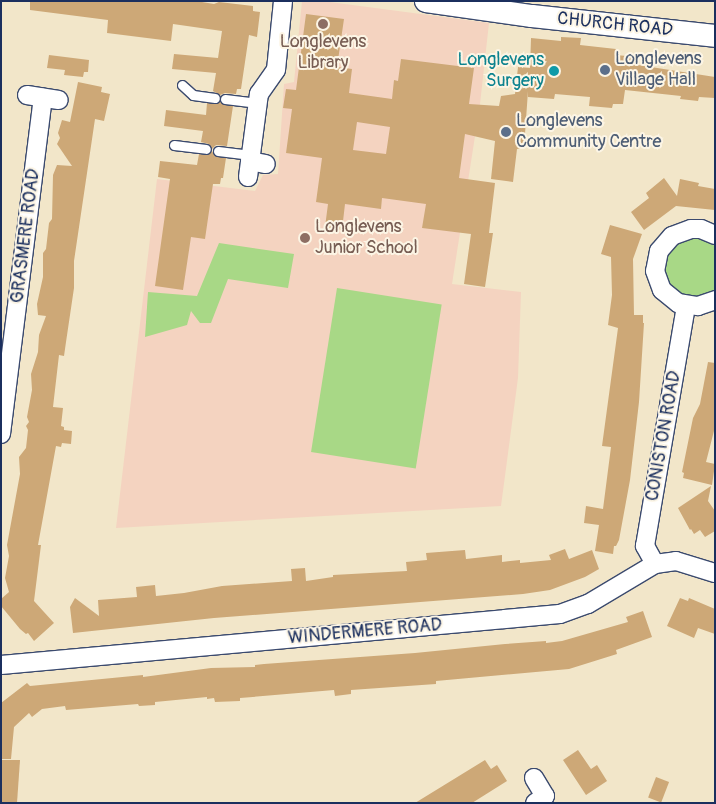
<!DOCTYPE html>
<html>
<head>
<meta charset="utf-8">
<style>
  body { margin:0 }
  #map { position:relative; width:716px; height:804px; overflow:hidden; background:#f2e6c9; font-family:Pangolin,sans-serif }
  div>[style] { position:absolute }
  .built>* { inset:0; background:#f4d3c0 }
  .green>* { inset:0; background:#a8d886; transform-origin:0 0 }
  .building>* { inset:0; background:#cda877; transform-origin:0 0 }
  .roads { filter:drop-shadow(1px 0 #3b4a6e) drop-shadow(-1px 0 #3b4a6e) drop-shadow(0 1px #3b4a6e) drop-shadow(0 -1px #3b4a6e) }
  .service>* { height:9px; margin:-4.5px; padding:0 4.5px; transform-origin:4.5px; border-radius:4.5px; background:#fff }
  .minor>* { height:18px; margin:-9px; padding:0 9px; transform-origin:9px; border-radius:9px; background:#fff }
  .tertiary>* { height:22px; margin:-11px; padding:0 11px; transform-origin:11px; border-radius:11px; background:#fff }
  .dots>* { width:14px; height:14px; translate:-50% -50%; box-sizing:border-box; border:2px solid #fcf5e5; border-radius:50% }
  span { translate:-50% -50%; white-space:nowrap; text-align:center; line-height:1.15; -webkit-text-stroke:4px #fcf5e5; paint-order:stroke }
  .street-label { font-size:18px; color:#1b2f5e }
  .education-label { font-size:18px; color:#785e54 }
  .left { translate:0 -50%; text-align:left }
  .service-label { font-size:18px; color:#4e5e75 }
  .culture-label { font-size:18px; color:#0d838f }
  .right { translate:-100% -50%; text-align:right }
  .frame { position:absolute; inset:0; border:2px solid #1b2f5e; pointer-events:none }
</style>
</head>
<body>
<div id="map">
  <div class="built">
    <i style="clip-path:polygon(302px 1px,322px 1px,489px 23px,480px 104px,452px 284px,521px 292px,518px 378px,501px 506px,116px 528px,157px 179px,255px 191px,263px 175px,278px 174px,284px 84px,294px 82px)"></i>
  </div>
  <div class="green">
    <i style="clip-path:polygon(689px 237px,700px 237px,715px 246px,715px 290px,701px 298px,682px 296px,667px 284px,664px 275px,665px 256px,679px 241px)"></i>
    <i style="clip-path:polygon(219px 243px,294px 254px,288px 288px,228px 279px,211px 323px,200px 323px,191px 311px,187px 325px,145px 337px,148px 292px,197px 296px)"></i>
    <i style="left:337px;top:288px;width:106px;height:166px;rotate:9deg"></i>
  </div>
  <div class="building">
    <i style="clip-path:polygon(30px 1px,196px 1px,214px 4px,219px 2px,253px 6px,253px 11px,260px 12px,257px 37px,249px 35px,241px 89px,237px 89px,236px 94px,225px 93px,220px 95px,213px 91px,216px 73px,172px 69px,174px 54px,218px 58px,222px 31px,173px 24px,171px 41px,107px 33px,108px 20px,30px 10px)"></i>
    <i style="clip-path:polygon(evenodd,306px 14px,344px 19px,337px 67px,352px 69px,349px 93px,392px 99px,394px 80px,398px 81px,401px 59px,474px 68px,469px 104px,499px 106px,501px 96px,515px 94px,518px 67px,530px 68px,531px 38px,561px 41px,561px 37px,581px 38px,580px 45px,616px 49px,615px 55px,639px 57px,638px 65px,715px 77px,715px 98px,699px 97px,698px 101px,680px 99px,681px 96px,625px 90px,623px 104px,613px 104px,612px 108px,589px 106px,590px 97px,555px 94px,554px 99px,528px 97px,528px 91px,524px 148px,517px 149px,513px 182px,491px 179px,495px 141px,465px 134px,459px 178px,495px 183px,489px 233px,493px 233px,485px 287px,464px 284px,471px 234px,422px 228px,426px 204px,382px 198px,381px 209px,345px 204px,342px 230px,325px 227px,328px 204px,316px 202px,322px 158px,286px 153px,292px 109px,283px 108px,286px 89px,296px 90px,306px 14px,357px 122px,390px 127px,386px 154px,353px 150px,357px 122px)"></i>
    <i style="clip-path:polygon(49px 55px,89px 60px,88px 72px,84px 72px,83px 77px,64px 75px,65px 70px,47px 68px)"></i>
    <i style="clip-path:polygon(78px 82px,102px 87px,101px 92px,110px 94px,104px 121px,95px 119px,74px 261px,74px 288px,66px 342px,64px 356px,59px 355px,53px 407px,63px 408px,61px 426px,64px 427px,64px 430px,72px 431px,71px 444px,62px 443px,61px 447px,56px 446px,38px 545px,41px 545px,34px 601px,54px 623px,34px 641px,28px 633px,26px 634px,20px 629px,1px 606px,1px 599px,9px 592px,5px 578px,9px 556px,7px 545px,20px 474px,19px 457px,26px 448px,28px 430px,26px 426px,29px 422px,27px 417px,32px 390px,31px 374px,38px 352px,39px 335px,46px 316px,38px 315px,37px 304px,43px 277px,43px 253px,46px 249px,49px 223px,52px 219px,53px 175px,57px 165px,72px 166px,57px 144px,60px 138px,58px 133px,62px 120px,70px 122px)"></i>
    <i style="clip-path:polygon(220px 102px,233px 106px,227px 146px,216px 145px,212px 149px,209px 144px,201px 142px,203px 131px,164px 126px,166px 110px,206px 115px,207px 103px)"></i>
    <i style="clip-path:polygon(212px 151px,215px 156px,226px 158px,223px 178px,221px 178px,220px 184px,213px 184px,205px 239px,191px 237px,183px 290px,155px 286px,170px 179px,158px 177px,160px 161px,197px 165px,199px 154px,208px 155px)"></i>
    <i style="clip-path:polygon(664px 178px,677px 196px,680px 179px,699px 183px,698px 186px,715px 189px,715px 210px,676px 206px,644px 230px,631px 212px,649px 198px,646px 193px)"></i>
    <i style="clip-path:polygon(610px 225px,642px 234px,633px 259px,634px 315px,643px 315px,643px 323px,644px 323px,639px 402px,630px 480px,619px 540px,616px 546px,614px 546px,613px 554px,595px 551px,599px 525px,584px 523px,586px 506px,603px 509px,611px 447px,602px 446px,618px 328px,608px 325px,612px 295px,611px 257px,601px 254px)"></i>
    <i style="clip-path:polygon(708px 362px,715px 363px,715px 427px,706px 462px,715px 464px,712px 485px,683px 478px,684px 473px,682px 472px,693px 418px,700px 404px)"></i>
    <i style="clip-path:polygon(711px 486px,708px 501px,715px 511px,715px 531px,705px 537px,700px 530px,694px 534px,691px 529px,690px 530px,678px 508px)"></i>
    <i style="clip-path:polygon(565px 549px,569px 559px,592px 550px,599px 569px,585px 577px,550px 590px,523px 594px,214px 618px,73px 633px,70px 607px,75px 598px,99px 616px,98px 600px,137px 597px,136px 587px,155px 585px,156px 596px,184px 593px,222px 586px,292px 581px,291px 569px,305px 568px,306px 581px,333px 577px,333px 575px,407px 571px,406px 562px,427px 560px,426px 553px,465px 550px,466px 559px,502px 555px,502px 562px,520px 560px,520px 563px,551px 560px,549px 555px)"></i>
    <i style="clip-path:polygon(680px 598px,688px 601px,689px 598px,715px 609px,715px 634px,698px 628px,694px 638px,667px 626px)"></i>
    <i style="clip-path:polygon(643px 611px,652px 637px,616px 650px,617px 654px,569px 669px,436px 681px,436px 684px,351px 690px,351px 694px,335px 696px,334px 690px,240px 698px,240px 701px,215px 702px,214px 698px,207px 699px,207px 697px,155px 702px,155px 705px,139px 706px,138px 704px,66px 710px,65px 706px,42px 709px,32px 717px,29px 713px,14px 727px,11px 759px,1px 759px,1px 703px,27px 683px,30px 686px,143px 675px,143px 677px,211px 668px,255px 667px,255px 665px,264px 664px,415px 653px,505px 644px,546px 641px,546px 643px,562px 641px,628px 622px,626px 617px)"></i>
    <i style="clip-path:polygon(578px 750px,591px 769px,597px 765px,607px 781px,586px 795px,563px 760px)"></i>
    <i style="clip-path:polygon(1px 760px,20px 760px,17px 803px,1px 803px)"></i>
    <i style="clip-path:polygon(485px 760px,491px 769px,497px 765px,507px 781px,472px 803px,415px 803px)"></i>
    <i style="left:656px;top:777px;width:14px;height:22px;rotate:21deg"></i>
  </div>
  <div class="roads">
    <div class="service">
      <i style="left:182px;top:85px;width:15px;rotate:42deg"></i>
      <i style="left:193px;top:95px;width:22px;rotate:8deg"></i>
      <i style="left:225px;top:99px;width:33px;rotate:7deg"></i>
      <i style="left:174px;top:145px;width:32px;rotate:7deg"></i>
      <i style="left:218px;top:151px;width:33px;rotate:7deg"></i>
    </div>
    <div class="minor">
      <i style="left:27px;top:95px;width:32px;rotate:9deg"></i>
      <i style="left:250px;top:161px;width:16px;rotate:11deg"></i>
      <i style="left:248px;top:177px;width:84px;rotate:-82.5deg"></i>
      <i style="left:259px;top:94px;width:29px;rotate:-55deg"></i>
      <i style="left:276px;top:70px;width:69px;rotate:-84.2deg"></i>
      <i style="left:715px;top:235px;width:15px;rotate:-157deg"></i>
      <i style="left:701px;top:229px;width:10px;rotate:180deg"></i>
      <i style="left:691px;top:229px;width:20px;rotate:160deg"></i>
      <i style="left:672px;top:236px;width:20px;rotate:131deg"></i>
      <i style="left:659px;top:251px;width:20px;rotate:101deg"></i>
      <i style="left:655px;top:271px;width:20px;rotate:70deg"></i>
      <i style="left:662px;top:290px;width:21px;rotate:39deg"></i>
      <i style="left:678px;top:303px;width:20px;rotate:9deg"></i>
      <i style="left:698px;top:306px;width:18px;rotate:-19deg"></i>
      <i style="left:1px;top:434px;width:339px;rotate:-82.9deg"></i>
      <i style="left:655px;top:564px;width:21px;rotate:-119deg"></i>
      <i style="left:645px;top:546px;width:243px;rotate:-80.3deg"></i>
      <i style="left:1px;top:665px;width:561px;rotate:-5.21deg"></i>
      <i style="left:560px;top:614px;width:30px;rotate:-20deg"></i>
      <i style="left:588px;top:604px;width:78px;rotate:-30.8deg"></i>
      <i style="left:655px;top:564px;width:21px;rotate:-8deg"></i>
      <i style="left:676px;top:561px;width:41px;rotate:17.1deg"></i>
      <i style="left:534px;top:778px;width:21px;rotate:59deg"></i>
      <i style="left:545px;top:796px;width:12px;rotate:145deg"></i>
    </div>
    <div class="tertiary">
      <i style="left:426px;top:1px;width:107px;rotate:8.1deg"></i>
      <i style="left:532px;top:16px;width:184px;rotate:6.2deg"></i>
    </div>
  </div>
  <div class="dots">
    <i style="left:323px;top:24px;background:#8d6e63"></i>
    <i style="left:605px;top:70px;background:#5c6f8a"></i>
    <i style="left:554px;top:71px;background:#0f9aa8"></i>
    <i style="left:506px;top:132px;background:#5c6f8a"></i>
    <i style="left:305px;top:238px;background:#8d6e63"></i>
  </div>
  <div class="street-label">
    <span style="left:615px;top:25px;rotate:6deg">CHURCH ROAD</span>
    <span style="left:26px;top:236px;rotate:-83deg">GRASMERE ROAD</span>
    <span style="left:664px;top:436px;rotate:-80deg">CONISTON ROAD</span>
    <span style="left:365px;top:632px;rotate:-5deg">WINDERMERE ROAD</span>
  </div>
  <div class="education-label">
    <span style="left:323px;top:53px">Longlevens<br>Library</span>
    <span class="left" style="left:315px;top:238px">Longlevens<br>Junior School</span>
  </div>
  <div class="service-label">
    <span class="left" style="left:615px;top:70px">Longlevens<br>Village Hall</span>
    <span class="left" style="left:516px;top:132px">Longlevens<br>Community Centre</span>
  </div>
  <div class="culture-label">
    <span class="right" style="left:544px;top:71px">Longlevens<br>Surgery</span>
  </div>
  <div class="frame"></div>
</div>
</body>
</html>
